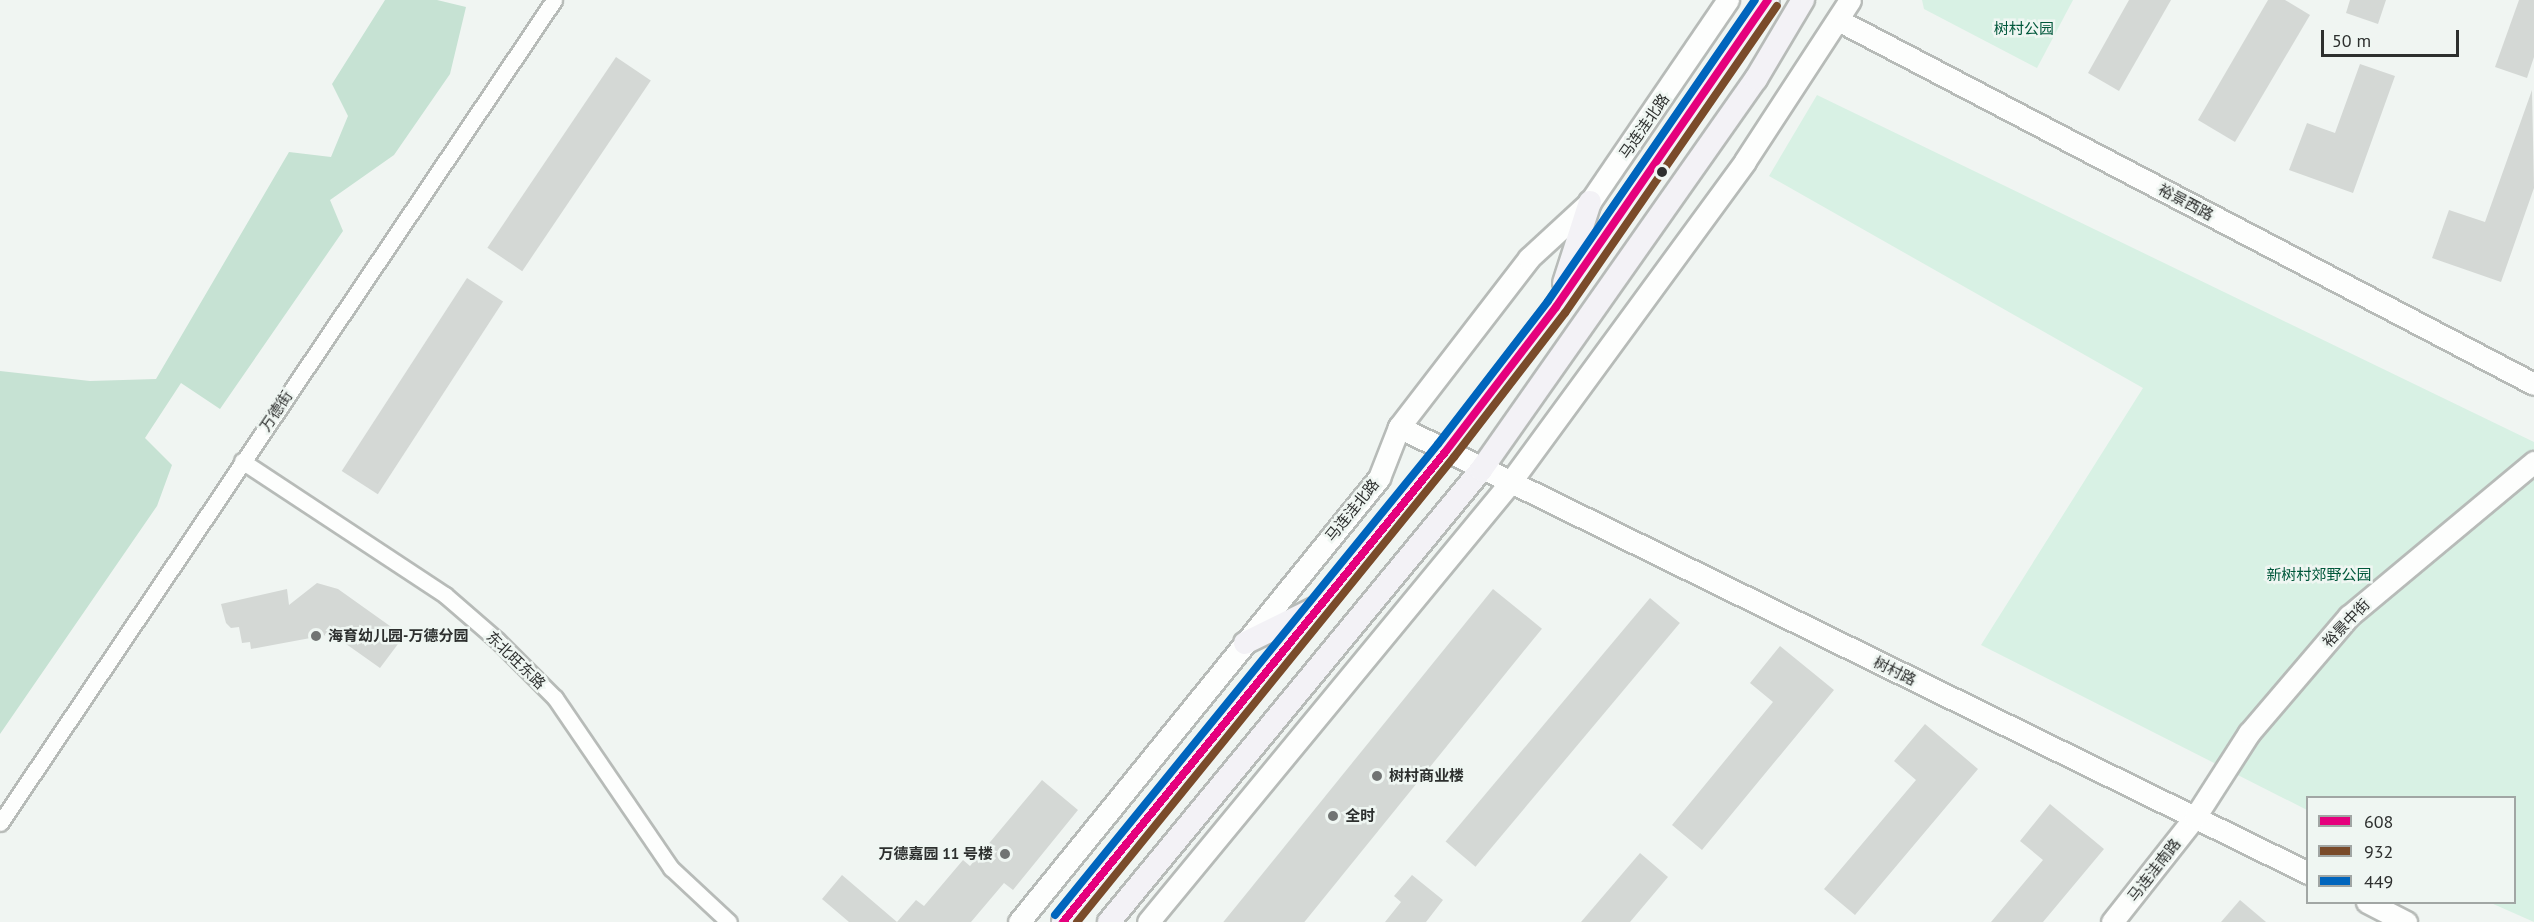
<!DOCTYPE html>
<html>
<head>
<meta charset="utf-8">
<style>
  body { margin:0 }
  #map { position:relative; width:2534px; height:922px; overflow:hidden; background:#f0f5f2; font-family:"PT Sans","Noto Sans SC",sans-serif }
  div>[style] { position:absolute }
  .green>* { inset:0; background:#d8f1e4 }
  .forest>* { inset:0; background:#c6e2d3 }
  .building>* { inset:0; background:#d4d8d5; transform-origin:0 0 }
  .roads { filter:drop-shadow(2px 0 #b7bbb8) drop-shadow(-2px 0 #b7bbb8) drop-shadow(0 2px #b7bbb8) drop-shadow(0 -2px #b7bbb8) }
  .street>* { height:15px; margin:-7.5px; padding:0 7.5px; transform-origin:7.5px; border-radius:7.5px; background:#fdfefd }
  .secondary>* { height:21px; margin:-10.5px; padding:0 10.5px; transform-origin:10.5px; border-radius:10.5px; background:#fdfefd }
  .primary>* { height:22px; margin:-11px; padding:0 11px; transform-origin:11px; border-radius:11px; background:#f3f2f6 }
  .bus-1>* { height:8px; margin:-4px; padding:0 4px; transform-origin:4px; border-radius:4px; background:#e5007d }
  .bus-2>* { height:8px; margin:-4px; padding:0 4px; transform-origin:4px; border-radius:4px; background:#7a4b2a }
  .bus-3>* { height:8px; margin:-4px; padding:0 4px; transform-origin:4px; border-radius:4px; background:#0065bd }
  .dots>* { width:16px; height:16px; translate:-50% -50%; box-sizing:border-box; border:3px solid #eff6f2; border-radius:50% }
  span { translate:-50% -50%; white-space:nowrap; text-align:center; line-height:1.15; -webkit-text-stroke:5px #eff6f2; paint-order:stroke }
  .park-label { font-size:15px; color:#00583b }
  .street-label { font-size:15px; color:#2d2f2e }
  .poi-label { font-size:15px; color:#2d2f2e; font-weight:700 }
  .left { translate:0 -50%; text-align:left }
  .right { translate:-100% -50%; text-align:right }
  .legend { position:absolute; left:2306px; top:796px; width:210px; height:108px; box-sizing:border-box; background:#eff6f2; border:2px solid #a1a6a4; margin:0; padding:8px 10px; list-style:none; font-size:18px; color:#2d2f2e }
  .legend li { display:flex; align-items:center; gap:12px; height:30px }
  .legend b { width:30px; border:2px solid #a1a6a4 }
  .scale { position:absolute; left:2321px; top:30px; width:138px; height:27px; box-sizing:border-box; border:3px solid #2d2f2e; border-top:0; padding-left:8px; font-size:18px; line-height:21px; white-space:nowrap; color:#2d2f2e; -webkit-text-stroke:4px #eff6f2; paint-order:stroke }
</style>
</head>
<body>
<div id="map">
  <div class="green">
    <i style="clip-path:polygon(1922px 0,2073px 0,2037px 68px,1924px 9px)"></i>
    <i style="clip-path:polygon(1817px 95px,2534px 442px,2534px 922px,2491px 903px,2514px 902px,2514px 798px,2308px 798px,2307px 810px,1981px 645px,2143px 388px,1769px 176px)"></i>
  </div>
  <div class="forest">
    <i style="clip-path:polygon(385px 0,437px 0,466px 7px,450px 74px,394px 155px,330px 200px,343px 231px,220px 409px,181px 383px,145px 438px,172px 465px,157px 506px,0 734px,0 371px,90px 381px,156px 379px,289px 152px,331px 157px,348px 116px,332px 84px)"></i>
  </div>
  <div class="building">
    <i style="clip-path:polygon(2129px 0,2171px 0,2119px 91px,2088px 73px)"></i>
    <i style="clip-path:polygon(2268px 0,2285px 0,2310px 15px,2235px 142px,2198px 120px)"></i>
    <i style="clip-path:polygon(2350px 0,2386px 0,2378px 24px,2346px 13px)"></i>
    <i style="clip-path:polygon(2519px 0,2534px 0,2534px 57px,2527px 78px,2495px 67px)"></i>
    <i style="left:616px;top:57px;width:42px;height:230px;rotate:34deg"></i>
    <i style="clip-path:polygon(2360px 64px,2395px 76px,2353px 193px,2289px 170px,2307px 123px,2335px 133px)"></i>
    <i style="clip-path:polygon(2532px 90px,2534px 188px,2501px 282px,2432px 258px,2449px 210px,2485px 222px)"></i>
    <i style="left:467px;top:278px;width:43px;height:230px;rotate:33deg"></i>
    <i style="clip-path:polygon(317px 583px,338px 589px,404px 636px,380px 668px,332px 634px,251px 649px,250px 642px,242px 643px,239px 627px,231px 628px,226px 623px,221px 604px,287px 589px,289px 605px)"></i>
    <i style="left:1493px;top:589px;width:63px;height:436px;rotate:39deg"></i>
    <i style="left:1650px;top:598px;width:39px;height:318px;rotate:40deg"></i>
    <i style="clip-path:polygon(1780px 646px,1834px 690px,1702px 850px,1672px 825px,1773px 702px,1750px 683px)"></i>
    <i style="clip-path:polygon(1925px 724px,1978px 769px,1855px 915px,1824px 889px,1916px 780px,1894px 761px)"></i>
    <i style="clip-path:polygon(1042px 780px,1078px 810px,1013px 890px,1004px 883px,971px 922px,849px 922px,822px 899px,842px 875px,897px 922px,916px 900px,924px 906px,963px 860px,970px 866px)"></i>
    <i style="clip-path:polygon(2050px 804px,2104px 849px,2043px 922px,1991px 922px,2043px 860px,2020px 841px)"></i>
    <i style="clip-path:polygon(1640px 853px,1668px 877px,1630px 922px,1581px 922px)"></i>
    <i style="clip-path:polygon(1412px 875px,1443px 900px,1426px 922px,1385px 922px,1401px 902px,1394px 896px)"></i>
    <i style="clip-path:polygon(2240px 900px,2266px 922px,2221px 922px)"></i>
  </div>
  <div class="roads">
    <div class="street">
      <i style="left:242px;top:461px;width:243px;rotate:33.4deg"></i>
      <i style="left:445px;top:595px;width:69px;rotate:40.9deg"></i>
      <i style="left:497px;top:640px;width:82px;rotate:45deg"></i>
      <i style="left:555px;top:698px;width:206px;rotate:55.7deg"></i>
      <i style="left:671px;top:868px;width:79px;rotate:43deg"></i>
      <i style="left:0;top:823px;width:992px;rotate:-56.05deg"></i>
    </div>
    <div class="secondary">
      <i style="left:1838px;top:20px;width:785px;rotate:27.61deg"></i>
      <i style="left:1399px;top:427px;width:1013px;rotate:26.13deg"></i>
      <i style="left:2367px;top:902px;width:44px;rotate:27.1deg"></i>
      <i style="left:1019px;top:922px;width:572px;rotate:-50.96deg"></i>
      <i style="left:1379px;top:478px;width:55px;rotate:-68.6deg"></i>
      <i style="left:1399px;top:427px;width:213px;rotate:-52.4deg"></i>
      <i style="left:1529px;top:258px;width:83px;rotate:-42.6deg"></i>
      <i style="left:1590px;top:202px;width:245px;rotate:-55.7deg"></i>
      <i style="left:1148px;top:922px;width:568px;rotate:-50.5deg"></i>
      <i style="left:1509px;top:484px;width:400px;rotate:-53.8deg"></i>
      <i style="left:1745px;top:161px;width:192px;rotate:-56.9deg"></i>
      <i style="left:2112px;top:922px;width:134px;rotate:-51.7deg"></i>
      <i style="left:2195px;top:817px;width:100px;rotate:-57.3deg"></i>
      <i style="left:2249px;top:733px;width:154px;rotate:-49.5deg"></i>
      <i style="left:2349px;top:616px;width:241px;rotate:-39.8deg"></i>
    </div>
    <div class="primary">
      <i style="left:1564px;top:283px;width:85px;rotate:-72.2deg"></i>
      <i style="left:1245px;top:643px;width:79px;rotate:-26.2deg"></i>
      <i style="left:1063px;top:922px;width:607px;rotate:-50.88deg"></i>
      <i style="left:1446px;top:451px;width:181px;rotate:-52.6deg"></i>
      <i style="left:1556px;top:307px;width:373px;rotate:-55.4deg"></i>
      <i style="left:1109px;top:922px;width:585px;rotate:-50.55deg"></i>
      <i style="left:1481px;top:470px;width:478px;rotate:-54.9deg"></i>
      <i style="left:1756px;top:79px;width:92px;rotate:-59.3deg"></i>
    </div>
  </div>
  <div class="bus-1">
    <i style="left:1063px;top:922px;width:607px;rotate:-50.88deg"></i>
    <i style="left:1446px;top:451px;width:181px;rotate:-52.6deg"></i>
    <i style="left:1556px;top:307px;width:373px;rotate:-55.4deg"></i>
  </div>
  <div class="bus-2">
    <i style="left:1077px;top:922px;width:599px;rotate:-50.97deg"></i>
    <i style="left:1454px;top:457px;width:182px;rotate:-52.4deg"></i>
    <i style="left:1565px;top:313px;width:373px;rotate:-55.4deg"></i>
  </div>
  <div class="bus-3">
    <i style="left:1055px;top:915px;width:607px;rotate:-50.88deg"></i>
    <i style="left:1438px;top:444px;width:180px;rotate:-52.4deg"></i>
    <i style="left:1548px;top:301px;width:365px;rotate:-55.5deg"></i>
  </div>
  <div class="dots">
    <i style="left:1662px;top:172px;background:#2d2f2e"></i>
    <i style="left:316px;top:636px;background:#717473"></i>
    <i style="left:1377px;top:776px;background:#717473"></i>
    <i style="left:1333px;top:816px;background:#717473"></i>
    <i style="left:1005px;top:854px;background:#717473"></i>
  </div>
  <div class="park-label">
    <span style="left:2024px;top:29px">树村公园</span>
    <span style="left:2319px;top:575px">新树村郊野公园</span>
  </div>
  <div class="street-label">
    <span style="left:1644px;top:126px;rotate:-55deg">马连洼北路</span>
    <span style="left:2186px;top:202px;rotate:28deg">裕景西路</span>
    <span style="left:276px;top:411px;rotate:-56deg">万德街</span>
    <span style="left:1352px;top:510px;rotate:-51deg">马连洼北路</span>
    <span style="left:2346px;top:623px;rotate:-46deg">裕景中街</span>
    <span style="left:516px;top:660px;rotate:44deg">东北旺东路</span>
    <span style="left:1895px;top:671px;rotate:26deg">树村路</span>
    <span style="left:2154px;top:870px;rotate:-52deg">马连洼南路</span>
  </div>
  <div class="poi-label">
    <span class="left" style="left:328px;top:636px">海育幼儿园-万德分园</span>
    <span class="left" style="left:1389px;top:776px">树村商业楼</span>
    <span class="left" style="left:1345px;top:816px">全时</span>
    <span class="right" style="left:993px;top:854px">万德嘉园 11 号楼</span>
  </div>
  <ul class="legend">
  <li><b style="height:8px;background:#e5007d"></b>608</li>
  <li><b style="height:8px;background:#7a4b2a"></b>932</li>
  <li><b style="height:8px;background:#0065bd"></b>449</li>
  </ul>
  <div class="scale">50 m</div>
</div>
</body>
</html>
